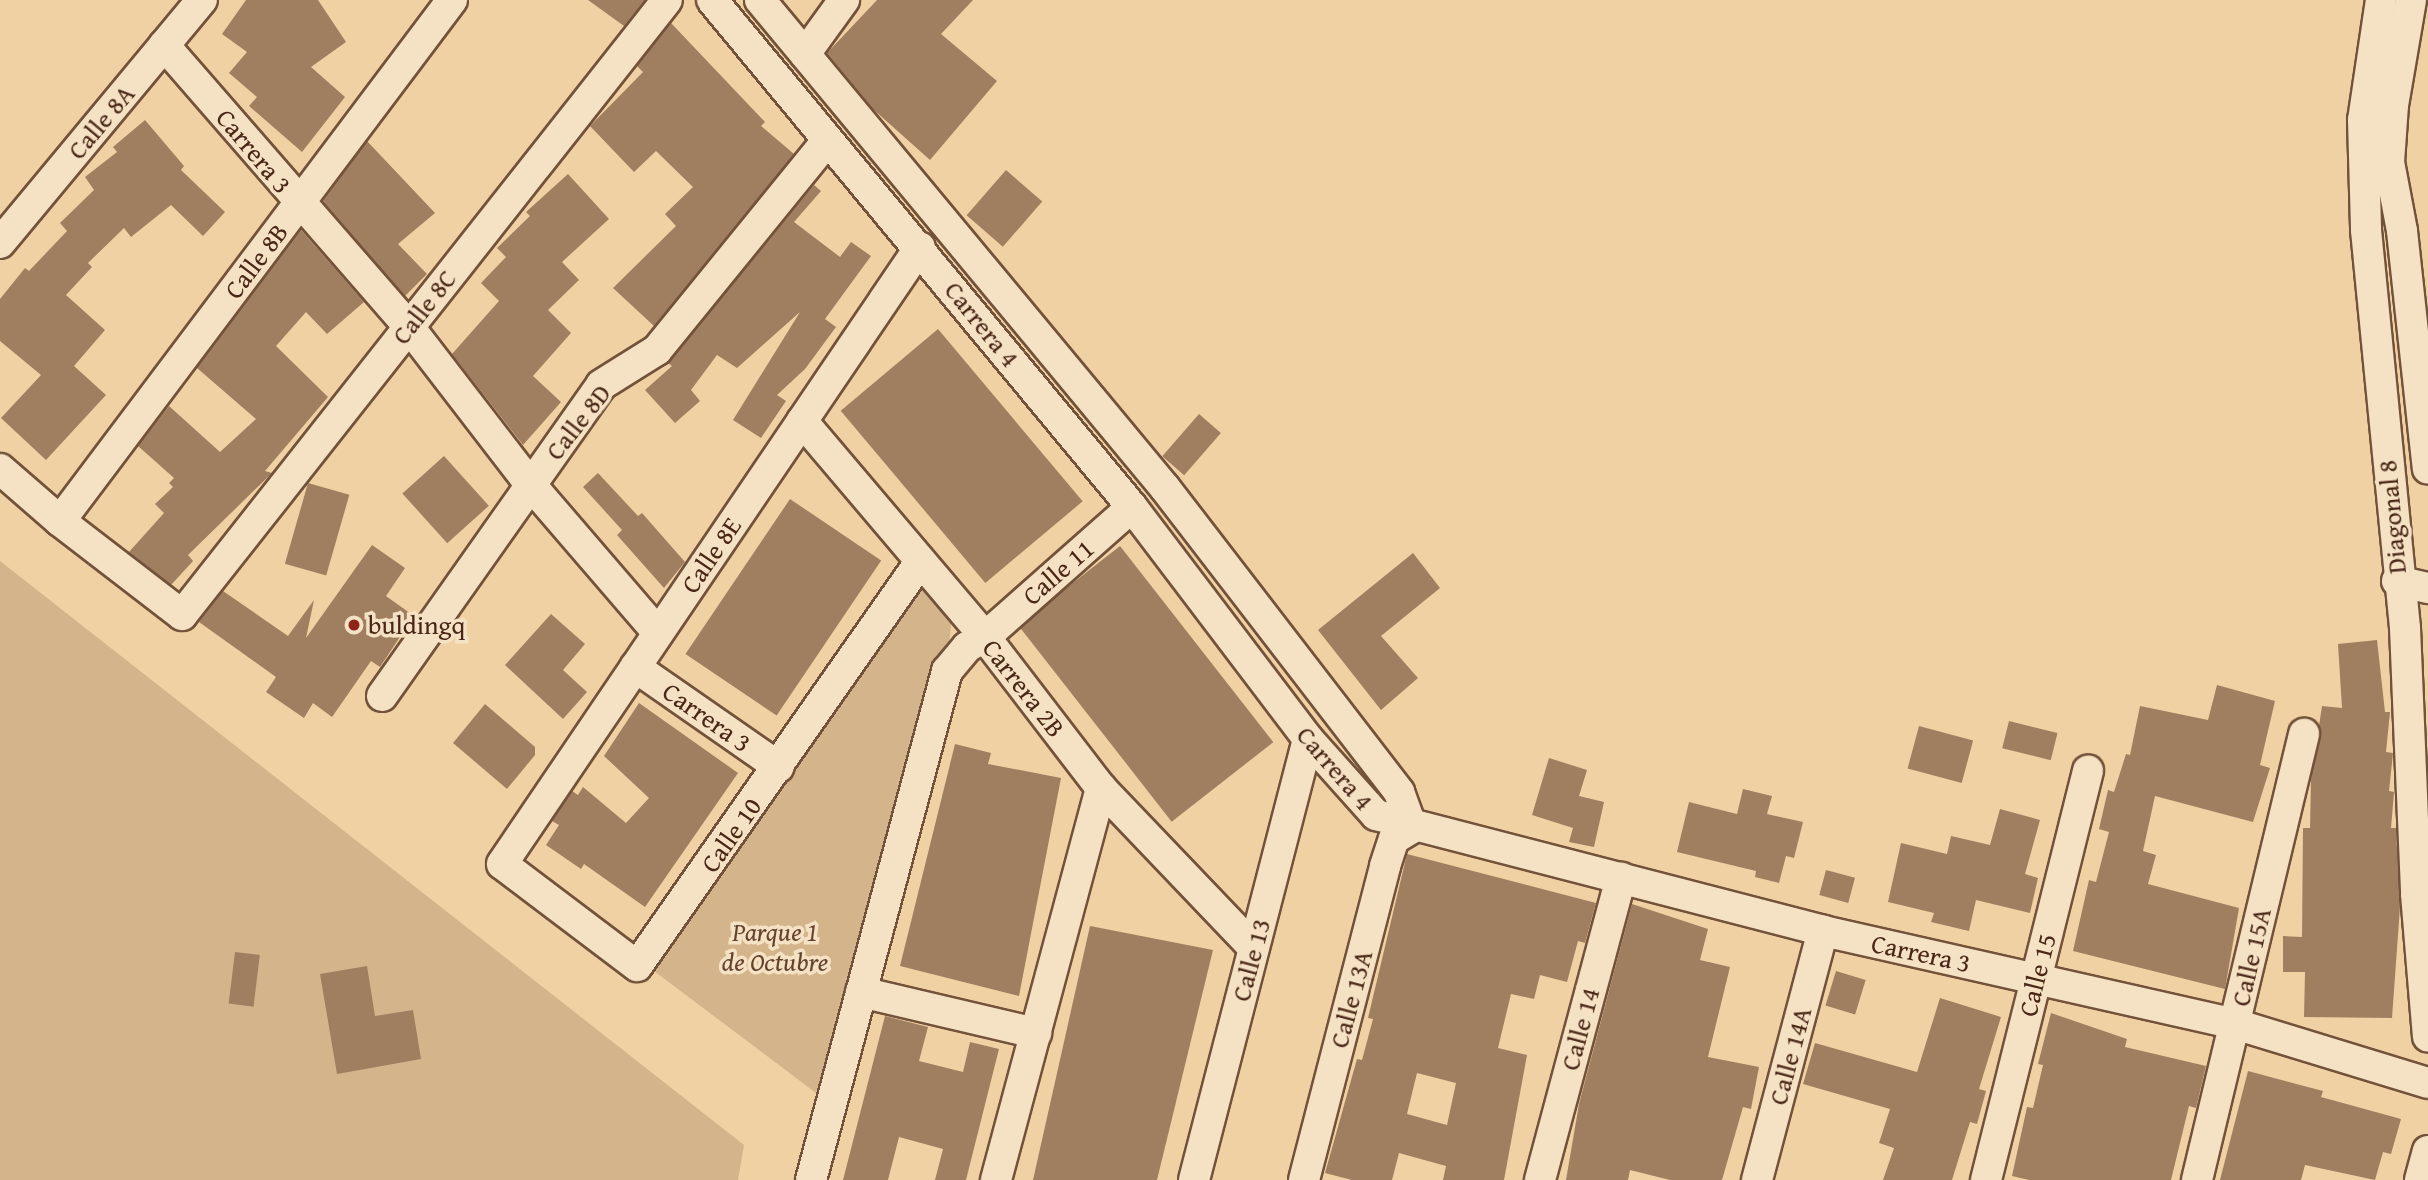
<!DOCTYPE html>
<html>
<head>
<meta charset="utf-8">
<style>
  body { margin:0 }
  #map { position:relative; width:2428px; height:1180px; overflow:hidden; background:#f0d1a3; font-family:"Gentium Book Plus",serif }
  div>[style] { position:absolute }
  .green>* { inset:0; background:#d3b48b }
  .building>* { inset:0; background:#9f7f60; transform-origin:0 0 }
  .roads { filter:drop-shadow(2px 0 #72523a) drop-shadow(-2px 0 #72523a) drop-shadow(0 2px #72523a) drop-shadow(0 -2px #72523a) }
  .minor>* { height:30px; margin:-15px; padding:0 15px; transform-origin:15px; border-radius:15px; background:#f5e1c3 }
  .dots>* { width:19px; height:19px; translate:-50% -50%; box-sizing:border-box; border:4px solid #f5e1c3; border-radius:50% }
  span { translate:-50% -50%; white-space:nowrap; text-align:center; line-height:1.15; -webkit-text-stroke:7px #f5e1c3; paint-order:stroke }
  .street-label { font-size:26px; color:#482717 }
  .poi-label { font-size:26px; color:#482717 }
  .left { translate:0 -50%; text-align:left }
  .park-label { font-size:26px; color:#64432e; font-style:italic }
</style>
</head>
<body>
<div id="map">
  <div class="green">
    <i style="clip-path:polygon(0 561px,744px 1145px,738px 1180px,0 1180px)"></i>
    <i style="clip-path:polygon(920px 562px,953px 602px,947px 671px,824px 1099px,654px 971px)"></i>
  </div>
  <div class="building">
    <i style="clip-path:polygon(246px 0,318px 0,346px 42px,311px 67px,345px 97px,302px 152px,249px 106px,257px 97px,229px 73px,247px 52px,222px 34px)"></i>
    <i style="clip-path:polygon(588px 0,645px 0,624px 26px)"></i>
    <i style="clip-path:polygon(877px 0,973px 0,941px 34px,997px 81px,930px 160px,874px 110px,827px 53px)"></i>
    <i style="clip-path:polygon(671px 23px,765px 122px,761px 126px,794px 154px,654px 326px,613px 288px,676px 226px,665px 214px,693px 187px,656px 151px,634px 172px,590px 126px,643px 72px,637px 66px)"></i>
    <i style="clip-path:polygon(145px 120px,184px 166px,181px 170px,225px 212px,203px 236px,171px 205px,131px 237px,124px 228px,88px 263px,92px 267px,66px 295px,105px 330px,74px 366px,106px 395px,46px 460px,1px 418px,41px 375px,0 341px,0 299px,25px 268px,29px 271px,67px 231px,60px 223px,94px 190px,85px 177px,117px 152px,113px 147px)"></i>
    <i style="clip-path:polygon(367px 141px,435px 213px,398px 244px,427px 274px,405px 296px,323px 201px)"></i>
    <i style="left:1006px;top:170px;width:48px;height:60px;rotate:41deg"></i>
    <i style="clip-path:polygon(568px 174px,609px 219px,562px 262px,579px 280px,548px 310px,571px 333px,533px 376px,561px 402px,523px 445px,452px 354px,499px 301px,481px 283px,506px 257px,497px 248px,530px 216px,526px 212px)"></i>
    <i style="clip-path:polygon(814px 185px,821px 191px,794px 222px,840px 257px,851px 242px,871px 256px,825px 319px,836px 327px,805px 369px,777px 395px,786px 401px,761px 438px,733px 420px,800px 312px,737px 368px,717px 355px,691px 390px,700px 401px,675px 423px,645px 390px,672px 366px,668px 363px)"></i>
    <i style="clip-path:polygon(301px 230px,364px 302px,327px 334px,306px 312px,276px 346px,328px 397px,265px 471px,272px 473px,188px 555px,193px 561px,171px 585px,129px 552px,164px 513px,155px 504px,173px 487px,169px 483px,174px 478px,138px 446px,169px 406px,220px 452px,256px 419px,197px 368px)"></i>
    <i style="left:938px;top:329px;width:225px;height:127px;rotate:50deg"></i>
    <i style="left:1199px;top:414px;width:29px;height:56px;rotate:41deg"></i>
    <i style="left:444px;top:456px;width:67px;height:56px;rotate:48deg"></i>
    <i style="clip-path:polygon(598px 473px,638px 516px,642px 513px,685px 562px,664px 588px,617px 535px,622px 530px,583px 487px)"></i>
    <i style="left:308px;top:483px;width:43px;height:84px;rotate:16deg"></i>
    <i style="left:790px;top:499px;width:110px;height:187px;rotate:34deg"></i>
    <i style="clip-path:polygon(372px 545px,405px 568px,386px 596px,414px 616px,380px 667px,371px 661px,332px 717px,313px 703px,304px 718px,266px 692px,276px 677px,199px 622px,223px 591px,288px 636px,314px 600px,306px 638px)"></i>
    <i style="left:1120px;top:546px;width:249px;height:129px;rotate:52deg"></i>
    <i style="clip-path:polygon(1413px 553px,1440px 588px,1381px 636px,1418px 678px,1381px 710px,1318px 630px)"></i>
    <i style="clip-path:polygon(551px 614px,585px 644px,563px 670px,587px 692px,563px 719px,505px 665px)"></i>
    <i style="clip-path:polygon(2377px 640px,2385px 712px,2390px 712px,2386px 752px,2393px 753px,2389px 791px,2394px 792px,2391px 828px,2396px 828px,2400px 907px,2392px 1018px,2304px 1017px,2305px 972px,2283px 972px,2283px 936px,2302px 937px,2303px 828px,2310px 828px,2311px 779px,2322px 706px,2342px 708px,2338px 644px)"></i>
    <i style="clip-path:polygon(2217px 685px,2275px 701px,2260px 765px,2270px 768px,2253px 822px,2155px 796px,2143px 851px,2156px 855px,2148px 884px,2239px 908px,2225px 989px,2073px 951px,2089px 880px,2096px 882px,2109px 832px,2099px 829px,2108px 790px,2114px 792px,2126px 754px,2130px 755px,2140px 706px,2208px 720px)"></i>
    <i style="clip-path:polygon(639px 703px,738px 773px,645px 907px,584px 864px,581px 869px,546px 845px,559px 825px,552px 821px,572px 791px,578px 795px,583px 787px,626px 823px,649px 798px,604px 756px)"></i>
    <i style="clip-path:polygon(485px 704px,535px 747px,535px 755px,507px 789px,453px 743px)"></i>
    <i style="left:2009px;top:721px;width:50px;height:28px;rotate:14deg"></i>
    <i style="left:1919px;top:726px;width:56px;height:44px;rotate:15deg"></i>
    <i style="clip-path:polygon(955px 744px,991px 753px,988px 764px,1061px 778px,1019px 996px,900px 966px)"></i>
    <i style="clip-path:polygon(1549px 758px,1587px 770px,1579px 796px,1604px 802px,1594px 847px,1569px 842px,1573px 828px,1532px 815px)"></i>
    <i style="clip-path:polygon(1743px 789px,1772px 796px,1767px 814px,1803px 822px,1794px 858px,1786px 856px,1779px 883px,1755px 877px,1756px 871px,1677px 852px,1689px 802px,1737px 814px)"></i>
    <i style="clip-path:polygon(2000px 809px,2040px 820px,2025px 874px,2038px 878px,2030px 913px,1976px 900px,1969px 931px,1931px 922px,1934px 913px,1888px 902px,1901px 843px,1947px 854px,1951px 836px,1990px 845px)"></i>
    <i style="clip-path:polygon(evenodd,1407px 854px,1596px 903px,1585px 943px,1578px 941px,1567px 982px,1540px 975px,1534px 999px,1511px 994px,1498px 1048px,1527px 1055px,1504px 1180px,1443px 1180px,1446px 1166px,1399px 1153px,1392px 1180px,1352px 1180px,1325px 1173px,1357px 1059px,1362px 1060px,1373px 1019px,1368px 1018px,1407px 854px,1417px 1073px,1456px 1083px,1447px 1125px,1407px 1114px,1417px 1073px)"></i>
    <i style="left:1826px;top:870px;width:30px;height:26px;rotate:15deg"></i>
    <i style="clip-path:polygon(1632px 904px,1708px 929px,1700px 960px,1730px 967px,1708px 1057px,1759px 1067px,1751px 1109px,1743px 1107px,1722px 1180px,1670px 1180px,1630px 1170px,1628px 1180px,1566px 1180px,1579px 1104px)"></i>
    <i style="clip-path:polygon(1090px 926px,1213px 950px,1157px 1180px,1033px 1180px)"></i>
    <i style="left:235px;top:952px;width:25px;height:52px;rotate:7deg"></i>
    <i style="clip-path:polygon(367px 966px,375px 1016px,413px 1010px,421px 1059px,337px 1074px,320px 974px)"></i>
    <i style="left:1836px;top:971px;width:31px;height:36px;rotate:17deg"></i>
    <i style="clip-path:polygon(1940px 998px,2001px 1017px,1979px 1089px,1986px 1091px,1977px 1124px,1970px 1122px,1952px 1180px,1883px 1180px,1894px 1148px,1879px 1143px,1890px 1109px,1803px 1084px,1815px 1043px,1917px 1072px)"></i>
    <i style="clip-path:polygon(2051px 1013px,2127px 1039px,2125px 1047px,2206px 1066px,2196px 1108px,2189px 1106px,2171px 1180px,2029px 1180px,2012px 1176px,2027px 1107px,2033px 1108px,2043px 1065px,2038px 1064px)"></i>
    <i style="clip-path:polygon(885px 1016px,928px 1027px,919px 1061px,963px 1072px,970px 1042px,999px 1049px,966px 1180px,935px 1180px,943px 1149px,899px 1137px,888px 1180px,843px 1180px)"></i>
    <i style="clip-path:polygon(2248px 1071px,2323px 1091px,2321px 1097px,2401px 1119px,2391px 1154px,2383px 1152px,2375px 1180px,2305px 1165px,2301px 1180px,2220px 1180px)"></i>
  </div>
  <div class="roads">
    <div class="minor">
      <i style="left:712px;top:0;width:658px;rotate:50.36deg"></i>
      <i style="left:1132px;top:507px;width:291px;rotate:52.8deg"></i>
      <i style="left:1308px;top:739px;width:102px;rotate:48.2deg"></i>
      <i style="left:1376px;top:815px;width:462px;rotate:14.5deg"></i>
      <i style="left:1823px;top:931px;width:422px;rotate:12.7deg"></i>
      <i style="left:2235px;top:1024px;width:202px;rotate:17deg"></i>
      <i style="left:760px;top:0;width:634px;rotate:50.31deg"></i>
      <i style="left:1165px;top:488px;width:384px;rotate:52.4deg"></i>
      <i style="left:1399px;top:792px;width:38px;rotate:70deg"></i>
      <i style="left:2381px;top:0;width:121px;rotate:98.5deg"></i>
      <i style="left:2363px;top:120px;width:110px;rotate:88.4deg"></i>
      <i style="left:2366px;top:230px;width:400px;rotate:84.4deg"></i>
      <i style="left:2405px;top:628px;width:266px;rotate:87.6deg"></i>
      <i style="left:2416px;top:894px;width:143px;rotate:85.2deg"></i>
      <i style="left:2411px;top:0;width:107px;rotate:99.7deg"></i>
      <i style="left:2393px;top:105px;width:57px;rotate:94deg"></i>
      <i style="left:2389px;top:162px;width:70px;rotate:79.3deg"></i>
      <i style="left:2402px;top:231px;width:239px;rotate:83.8deg"></i>
      <i style="left:164px;top:45px;width:374px;rotate:49deg"></i>
      <i style="left:409px;top:327px;width:198px;rotate:52.4deg"></i>
      <i style="left:530px;top:484px;width:196px;rotate:49.3deg"></i>
      <i style="left:805px;top:54px;width:67px;rotate:-54.2deg"></i>
      <i style="left:0;top:243px;width:316px;rotate:-50.3deg"></i>
      <i style="left:802px;top:421px;width:283px;rotate:49.7deg"></i>
      <i style="left:985px;top:637px;width:190px;rotate:52.5deg"></i>
      <i style="left:1101px;top:788px;width:221px;rotate:46.3deg"></i>
      <i style="left:0;top:469px;width:79px;rotate:40.9deg"></i>
      <i style="left:60px;top:521px;width:154px;rotate:37.6deg"></i>
      <i style="left:182px;top:615px;width:783px;rotate:-51.74deg"></i>
      <i style="left:60px;top:521px;width:652px;rotate:-53.04deg"></i>
      <i style="left:920px;top:562px;width:493px;rotate:125deg"></i>
      <i style="left:637px;top:966px;width:169px;rotate:-142.9deg"></i>
      <i style="left:502px;top:864px;width:745px;rotate:-55.88deg"></i>
      <i style="left:2397px;top:581px;width:32px;rotate:13deg"></i>
      <i style="left:635px;top:667px;width:175px;rotate:34.8deg"></i>
      <i style="left:382px;top:696px;width:380px;rotate:-54.8deg"></i>
      <i style="left:601px;top:385px;width:66px;rotate:-32deg"></i>
      <i style="left:657px;top:350px;width:269px;rotate:-50.9deg"></i>
      <i style="left:861px;top:992px;width:180px;rotate:13.2deg"></i>
      <i style="left:811px;top:1180px;width:527px;rotate:-75.04deg"></i>
      <i style="left:947px;top:671px;width:31px;rotate:-50deg"></i>
      <i style="left:967px;top:647px;width:21px;rotate:-29deg"></i>
      <i style="left:985px;top:637px;width:196px;rotate:-41.5deg"></i>
      <i style="left:996px;top:1180px;width:406px;rotate:-75deg"></i>
      <i style="left:1194px;top:1180px;width:455px;rotate:-75.5deg"></i>
      <i style="left:1304px;top:1180px;width:324px;rotate:-75.5deg"></i>
      <i style="left:1385px;top:866px;width:28px;rotate:-72deg"></i>
      <i style="left:1394px;top:839px;width:21px;rotate:-31deg"></i>
      <i style="left:1540px;top:1180px;width:313px;rotate:-75deg"></i>
      <i style="left:1757px;top:1180px;width:258px;rotate:-75.2deg"></i>
      <i style="left:1986px;top:1180px;width:422px;rotate:-76deg"></i>
      <i style="left:2197px;top:1180px;width:459px;rotate:-76.5deg"></i>
      <i style="left:2420px;top:1180px;width:30px;rotate:-75deg"></i>
    </div>
  </div>
  <div class="dots">
    <i style="left:354px;top:625px;background:#8f2418"></i>
  </div>
  <div class="street-label">
    <span style="left:101px;top:122px;rotate:-50deg">Calle 8A</span>
    <span style="left:254px;top:151px;rotate:50deg">Carrera 3</span>
    <span style="left:256px;top:261px;rotate:-53deg">Calle 8B</span>
    <span style="left:424px;top:307px;rotate:-52deg">Calle 8C</span>
    <span style="left:982px;top:324px;rotate:51deg">Carrera 4</span>
    <span style="left:578px;top:422px;rotate:-52deg">Calle 8D</span>
    <span style="left:2392px;top:517px;rotate:-95deg">Diagonal 8</span>
    <span style="left:711px;top:555px;rotate:-56deg">Calle 8E</span>
    <span style="left:1058px;top:572px;rotate:-41deg">Calle 11</span>
    <span style="left:1024px;top:688px;rotate:52deg">Carrera 2B</span>
    <span style="left:707px;top:717px;rotate:35deg">Carrera 3</span>
    <span style="left:1335px;top:768px;rotate:49deg">Carrera 4</span>
    <span style="left:731px;top:835px;rotate:-55deg">Calle 10</span>
    <span style="left:1921px;top:953px;rotate:12deg">Carrera 3</span>
    <span style="left:2251px;top:957px;rotate:-77deg">Calle 15A</span>
    <span style="left:1251px;top:960px;rotate:-75deg">Calle 13</span>
    <span style="left:2037px;top:975px;rotate:-76deg">Calle 15</span>
    <span style="left:1351px;top:999px;rotate:-75deg">Calle 13A</span>
    <span style="left:1580px;top:1029px;rotate:-75deg">Calle 14</span>
    <span style="left:1790px;top:1056px;rotate:-75deg">Calle 14A</span>
  </div>
  <div class="poi-label">
    <span class="left" style="left:368px;top:625px">buldingq</span>
  </div>
  <div class="park-label">
    <span style="left:775px;top:947px">Parque 1<br>de Octubre</span>
  </div>
</div>
</body>
</html>
